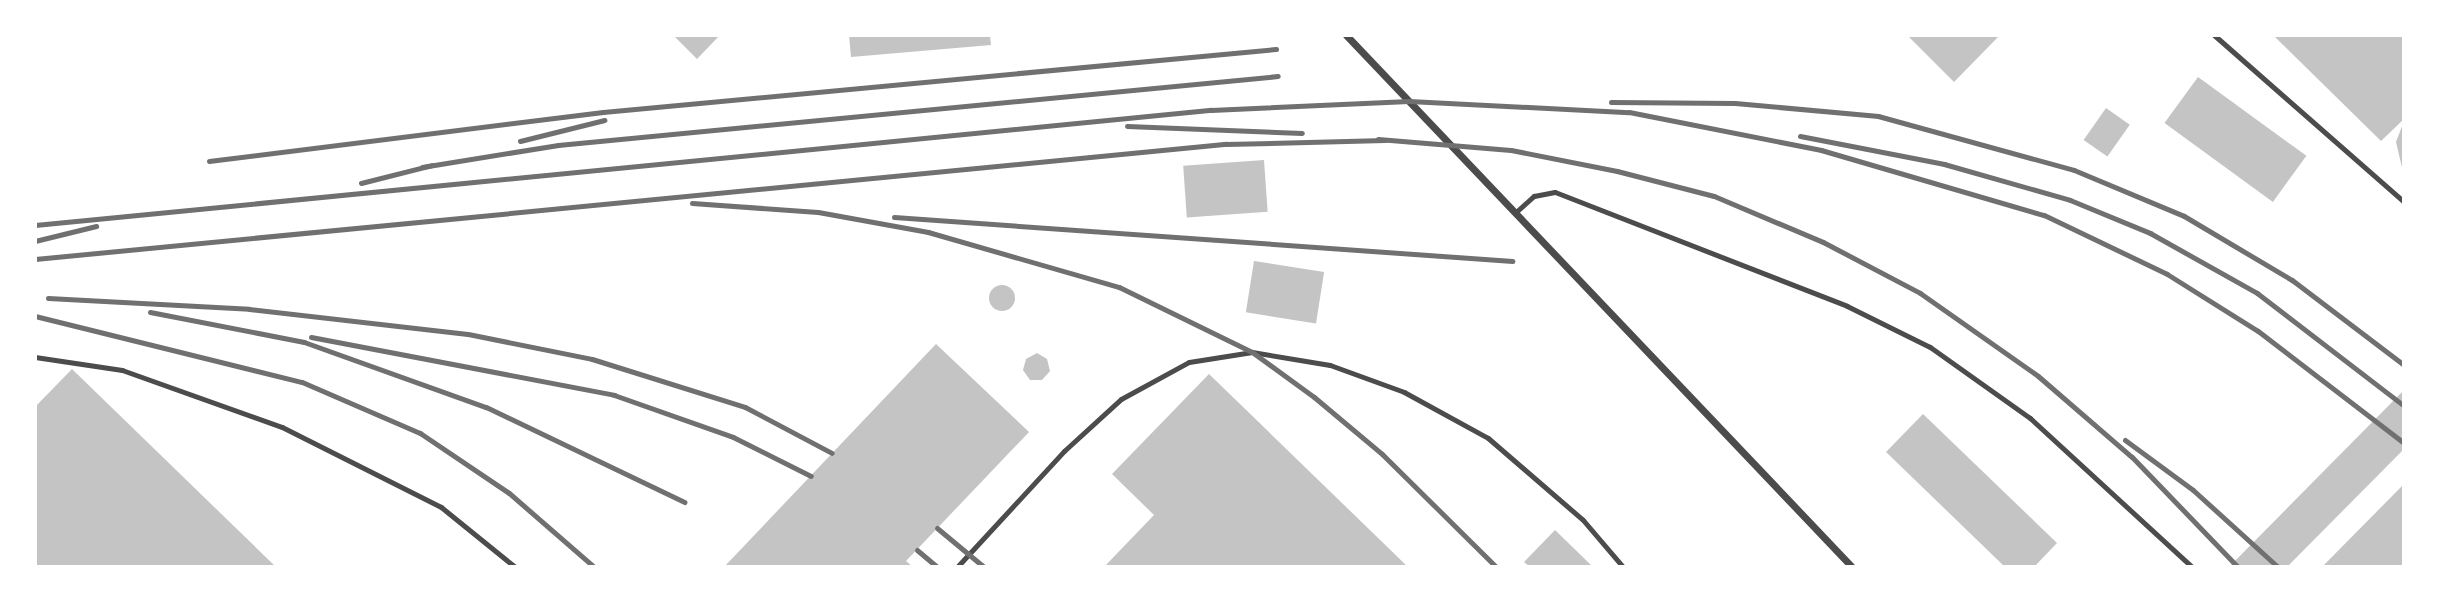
<!DOCTYPE html>
<html>
<head>
<meta charset="utf-8">
<style>
  body { margin:0 }
  #map { position:relative; width:2439px; height:602px; overflow:hidden; background:#fff; font-family:Rubik,sans-serif }
  div>[style] { position:absolute }
  .building>* { inset:0; background:#c4c4c4; transform-origin:0 0 }
  .round { border-radius:50% }
  .service>* { height:5px; margin:-2.5px; padding:0 2.5px; transform-origin:2.5px; border-radius:2.5px; background:#4c4c4c }
  .minor>* { height:7px; margin:-3.5px; padding:0 3.5px; transform-origin:3.5px; border-radius:3.5px; background:#4c4c4c }
  .rail>* { height:5px; margin:-2.5px; padding:0 2.5px; transform-origin:2.5px; border-radius:2.5px; background:#707070 }
  span { translate:-50% -50%; white-space:nowrap; text-align:center; line-height:1.15; -webkit-text-stroke:7px #fff; paint-order:stroke }
  .frame { position:absolute; inset:0; border:37px solid #fff; pointer-events:none }
</style>
</head>
<body>
<div id="map">
  <div class="building">
    <i style="clip-path:polygon(673px 35px,720px 35px,697px 59px)"></i>
    <i style="clip-path:polygon(849px 35px,990px 35px,991px 45px,851px 57px)"></i>
    <i style="clip-path:polygon(1907px 35px,2000px 35px,1954px 82px)"></i>
    <i style="clip-path:polygon(2273px 35px,2404px 35px,2404px 119px,2381px 141px)"></i>
    <i style="left:2198px;top:77px;width:134px;height:57px;rotate:36deg"></i>
    <i style="left:2106px;top:108px;width:29px;height:39px;rotate:35deg"></i>
    <i style="clip-path:polygon(2404px 121px,2404px 176px,2396px 142px)"></i>
    <i style="left:1264px;top:160px;width:52px;height:81px;rotate:86deg"></i>
    <i style="left:1254px;top:261px;width:71px;height:52px;rotate:9deg"></i>
    <i class="round" style="left:989px;top:285px;width:26px;height:26px"></i>
    <i style="clip-path:polygon(936px 344px,1029px 432px,906px 561px,913px 567px,724px 567px)"></i>
    <i style="clip-path:polygon(1037px 353px,1047px 359px,1050px 371px,1042px 380px,1030px 380px,1023px 370px,1026px 359px)"></i>
    <i style="clip-path:polygon(72px 369px,276px 567px,35px 567px,35px 407px)"></i>
    <i style="clip-path:polygon(1209px 374px,1408px 567px,1104px 567px,1154px 515px,1112px 474px)"></i>
    <i style="clip-path:polygon(2404px 390px,2404px 449px,2287px 567px,2229px 567px)"></i>
    <i style="clip-path:polygon(1923px 414px,2057px 543px,2034px 567px,2005px 567px,1886px 452px)"></i>
    <i style="clip-path:polygon(2404px 484px,2404px 567px,2322px 567px)"></i>
    <i style="clip-path:polygon(1555px 530px,1593px 567px,1530px 567px,1524px 562px)"></i>
  </div>
  <div class="service">
    <i style="left:2214px;top:35px;width:253px;rotate:41.3deg"></i>
    <i style="left:1516px;top:212px;width:24px;rotate:-42deg"></i>
    <i style="left:1534px;top:196px;width:21px;rotate:-11deg"></i>
    <i style="left:1555px;top:192px;width:313px;rotate:21.3deg"></i>
    <i style="left:1847px;top:306px;width:93px;rotate:26.3deg"></i>
    <i style="left:1930px;top:347px;width:123px;rotate:35.4deg"></i>
    <i style="left:2030px;top:418px;width:220px;rotate:42.6deg"></i>
    <i style="left:35px;top:357px;width:88px;rotate:8.5deg"></i>
    <i style="left:122px;top:370px;width:170px;rotate:19.6deg"></i>
    <i style="left:282px;top:427px;width:178px;rotate:26.7deg"></i>
    <i style="left:441px;top:507px;width:95px;rotate:39deg"></i>
    <i style="left:957px;top:567px;width:158px;rotate:-47.3deg"></i>
    <i style="left:1064px;top:451px;width:77px;rotate:-42.4deg"></i>
    <i style="left:1121px;top:399px;width:77px;rotate:-28.6deg"></i>
    <i style="left:1189px;top:362px;width:64px;rotate:-9deg"></i>
    <i style="left:1252px;top:352px;width:79px;rotate:9.5deg"></i>
    <i style="left:1330px;top:365px;width:79px;rotate:20deg"></i>
    <i style="left:1404px;top:392px;width:96px;rotate:28.7deg"></i>
    <i style="left:1488px;top:438px;width:125px;rotate:40.8deg"></i>
    <i style="left:1583px;top:520px;width:62px;rotate:49.6deg"></i>
  </div>
  <div class="minor">
    <i style="left:1346px;top:35px;width:734px;rotate:46.43deg"></i>
  </div>
  <div class="rail">
    <i style="left:1611px;top:102px;width:124px;rotate:0.5deg"></i>
    <i style="left:1735px;top:103px;width:144px;rotate:5.2deg"></i>
    <i style="left:1878px;top:116px;width:203px;rotate:15.4deg"></i>
    <i style="left:2074px;top:170px;width:119px;rotate:22.7deg"></i>
    <i style="left:2184px;top:216px;width:126px;rotate:30.7deg"></i>
    <i style="left:2292px;top:280px;width:141px;rotate:37.2deg"></i>
    <i style="left:1127px;top:126px;width:175px;rotate:2.3deg"></i>
    <i style="left:1800px;top:136px;width:147px;rotate:11deg"></i>
    <i style="left:1944px;top:164px;width:131px;rotate:15.9deg"></i>
    <i style="left:2070px;top:200px;width:87px;rotate:22.4deg"></i>
    <i style="left:2150px;top:233px;width:123px;rotate:29.3deg"></i>
    <i style="left:2257px;top:293px;width:185px;rotate:37.5deg"></i>
    <i style="left:1378px;top:139px;width:133px;rotate:4.7deg"></i>
    <i style="left:1511px;top:150px;width:108px;rotate:11.2deg"></i>
    <i style="left:1617px;top:171px;width:100px;rotate:14.5deg"></i>
    <i style="left:1714px;top:196px;width:118px;rotate:22.9deg"></i>
    <i style="left:1823px;top:242px;width:110px;rotate:27.7deg"></i>
    <i style="left:1920px;top:293px;width:144px;rotate:35.1deg"></i>
    <i style="left:2038px;top:376px;width:124px;rotate:40.8deg"></i>
    <i style="left:2132px;top:457px;width:153px;rotate:46.1deg"></i>
    <i style="left:520px;top:141px;width:87px;rotate:-14deg"></i>
    <i style="left:209px;top:161px;width:397px;rotate:-7.1deg"></i>
    <i style="left:603px;top:112px;width:676px;rotate:-5.35deg"></i>
    <i style="left:422px;top:167px;width:138px;rotate:-9.2deg"></i>
    <i style="left:558px;top:145px;width:723px;rotate:-5.47deg"></i>
    <i style="left:361px;top:183px;width:73px;rotate:-14.2deg"></i>
    <i style="left:692px;top:203px;width:126px;rotate:4.1deg"></i>
    <i style="left:818px;top:212px;width:112px;rotate:10.3deg"></i>
    <i style="left:928px;top:232px;width:199px;rotate:16.1deg"></i>
    <i style="left:1119px;top:287px;width:148px;rotate:26deg"></i>
    <i style="left:1252px;top:352px;width:77px;rotate:36deg"></i>
    <i style="left:1314px;top:397px;width:89px;rotate:40deg"></i>
    <i style="left:1382px;top:454px;width:161px;rotate:44.7deg"></i>
    <i style="left:894px;top:217px;width:620px;rotate:4.07deg"></i>
    <i style="left:35px;top:225px;width:1182px;rotate:-5.59deg"></i>
    <i style="left:1211px;top:110px;width:198px;rotate:-2.6deg"></i>
    <i style="left:1409px;top:101px;width:220px;rotate:2.9deg"></i>
    <i style="left:1629px;top:112px;width:196px;rotate:11.2deg"></i>
    <i style="left:1821px;top:150px;width:232px;rotate:16.3deg"></i>
    <i style="left:2044px;top:215px;width:136px;rotate:25.6deg"></i>
    <i style="left:2167px;top:274px;width:107px;rotate:32.1deg"></i>
    <i style="left:2258px;top:331px;width:184px;rotate:37.5deg"></i>
    <i style="left:35px;top:241px;width:63px;rotate:-13.8deg"></i>
    <i style="left:35px;top:259px;width:1197px;rotate:-5.52deg"></i>
    <i style="left:1226px;top:144px;width:159px;rotate:-1.4deg"></i>
    <i style="left:48px;top:298px;width:201px;rotate:3.1deg"></i>
    <i style="left:249px;top:309px;width:220px;rotate:6.5deg"></i>
    <i style="left:468px;top:334px;width:126px;rotate:11.4deg"></i>
    <i style="left:592px;top:359px;width:160px;rotate:17.4deg"></i>
    <i style="left:745px;top:407px;width:98px;rotate:27.9deg"></i>
    <i style="left:150px;top:312px;width:157px;rotate:11deg"></i>
    <i style="left:304px;top:342px;width:193px;rotate:19.7deg"></i>
    <i style="left:486px;top:407px;width:220px;rotate:25.6deg"></i>
    <i style="left:35px;top:316px;width:275px;rotate:13.9deg"></i>
    <i style="left:302px;top:382px;width:129px;rotate:23.4deg"></i>
    <i style="left:420px;top:433px;width:107px;rotate:34deg"></i>
    <i style="left:509px;top:493px;width:113px;rotate:41deg"></i>
    <i style="left:311px;top:337px;width:309px;rotate:10.8deg"></i>
    <i style="left:614px;top:395px;width:126px;rotate:19.4deg"></i>
    <i style="left:733px;top:437px;width:87px;rotate:26.6deg"></i>
    <i style="left:2125px;top:440px;width:84px;rotate:36.3deg"></i>
    <i style="left:2193px;top:490px;width:115px;rotate:42.2deg"></i>
    <i style="left:937px;top:528px;width:61px;rotate:39.7deg"></i>
    <i style="left:917px;top:550px;width:26px;rotate:40deg"></i>
  </div>
  <div class="frame"></div>
</div>
</body>
</html>
